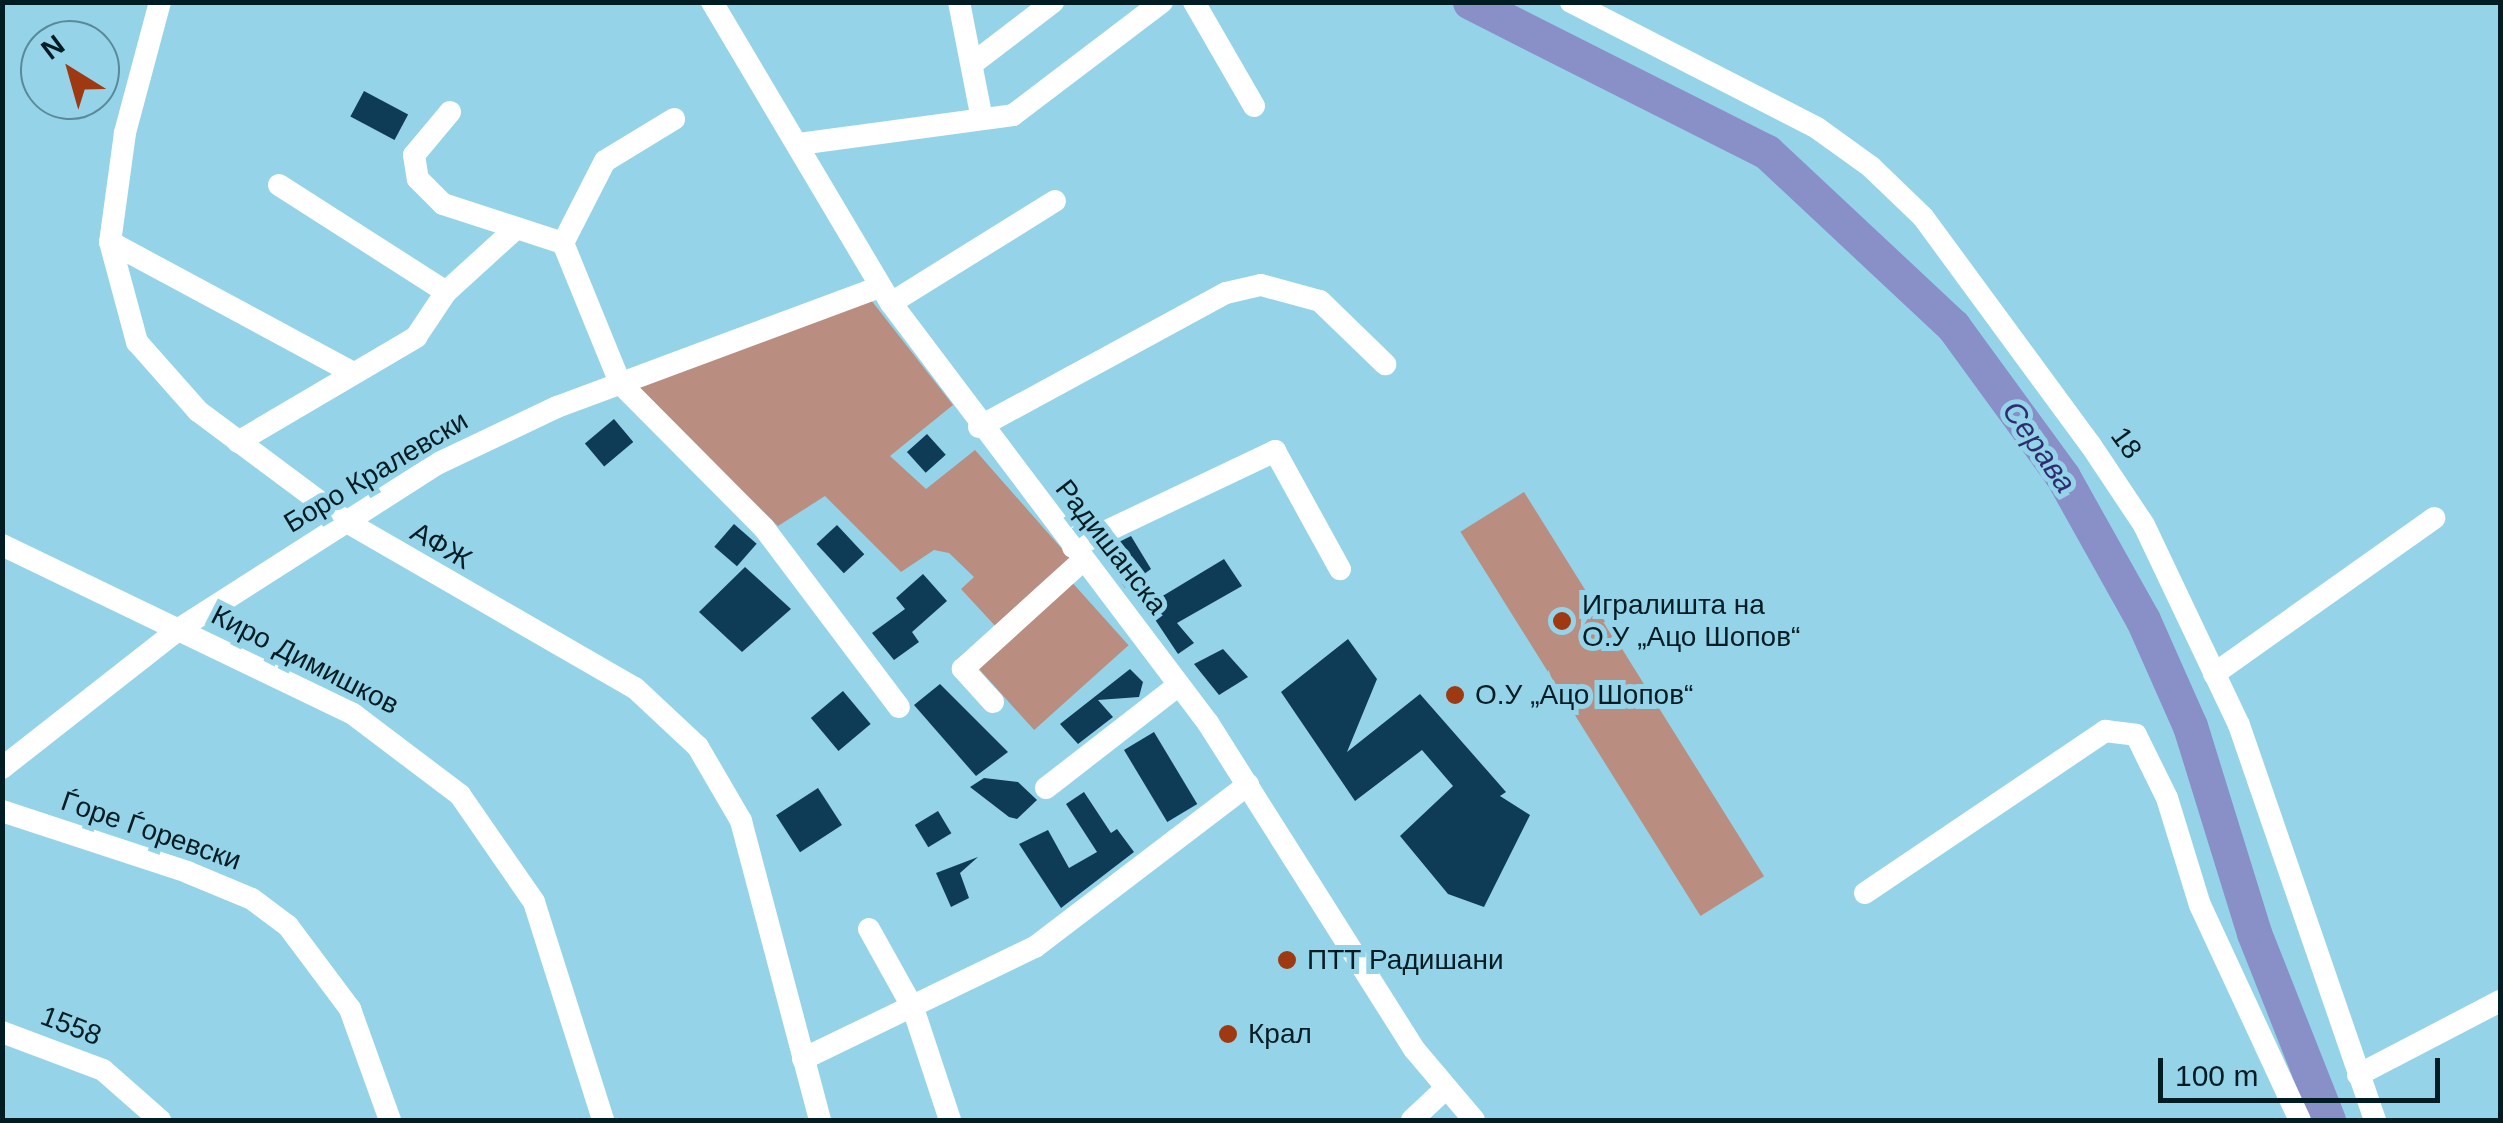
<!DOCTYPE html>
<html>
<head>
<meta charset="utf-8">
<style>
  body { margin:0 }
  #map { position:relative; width:2503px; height:1123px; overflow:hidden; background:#95d4e8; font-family:Arial,sans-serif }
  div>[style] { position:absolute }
  .green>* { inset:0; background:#b98d7f; transform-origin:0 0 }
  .river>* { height:35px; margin:-17.5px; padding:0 17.5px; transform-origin:17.5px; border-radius:17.5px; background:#898fc7 }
  .building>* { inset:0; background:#0e3b55; transform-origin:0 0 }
  .minor>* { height:22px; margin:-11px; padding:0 11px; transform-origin:11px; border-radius:11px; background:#fff }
  .dots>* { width:28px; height:28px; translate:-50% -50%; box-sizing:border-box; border:5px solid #95d4e8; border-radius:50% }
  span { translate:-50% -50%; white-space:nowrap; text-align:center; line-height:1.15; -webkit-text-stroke:10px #95d4e8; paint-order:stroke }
  .street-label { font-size:28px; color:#021c23 }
  .poi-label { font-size:28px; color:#021c23 }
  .left { translate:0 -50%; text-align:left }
  .water-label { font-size:30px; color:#2e2d70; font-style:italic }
  .frame { position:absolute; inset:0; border:5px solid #021c23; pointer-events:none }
  .north { position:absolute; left:20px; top:20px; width:100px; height:100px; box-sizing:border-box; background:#95d4e8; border:2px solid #5a8a99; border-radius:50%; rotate:323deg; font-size:28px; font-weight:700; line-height:40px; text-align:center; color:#021c23 }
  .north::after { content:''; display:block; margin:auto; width:35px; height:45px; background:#9f3912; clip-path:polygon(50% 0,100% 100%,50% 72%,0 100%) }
  .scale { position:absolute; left:2158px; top:1058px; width:282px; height:45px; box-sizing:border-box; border:5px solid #021c23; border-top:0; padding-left:12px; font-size:30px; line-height:35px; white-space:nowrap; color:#021c23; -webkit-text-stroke:8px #95d4e8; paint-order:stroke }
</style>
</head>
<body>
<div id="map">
  <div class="green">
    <i style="clip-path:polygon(871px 300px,953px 405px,890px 456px,926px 489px,975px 450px,1070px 558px,998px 629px,961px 589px,974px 577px,949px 553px,934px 550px,901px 572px,825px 496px,778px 526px,637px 388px)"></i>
    <i style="left:1524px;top:492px;width:453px;height:75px;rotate:58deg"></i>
    <i style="left:1069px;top:579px;width:89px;height:127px;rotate:48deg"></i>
  </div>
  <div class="river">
    <i style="left:1470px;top:2px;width:333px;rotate:26.8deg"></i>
    <i style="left:1767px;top:152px;width:255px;rotate:43.1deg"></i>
    <i style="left:1953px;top:326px;width:187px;rotate:53.9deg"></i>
    <i style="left:2063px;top:477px;width:164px;rotate:60.8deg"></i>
    <i style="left:2143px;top:620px;width:116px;rotate:66.1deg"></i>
    <i style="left:2190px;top:726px;width:217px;rotate:72.8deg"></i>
    <i style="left:2254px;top:933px;width:201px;rotate:68.4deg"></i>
  </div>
  <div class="building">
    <i style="left:364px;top:91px;width:50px;height:29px;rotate:28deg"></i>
    <i style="left:614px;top:419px;width:30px;height:38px;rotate:50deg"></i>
    <i style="left:927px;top:434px;width:28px;height:27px;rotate:48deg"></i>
    <i style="left:734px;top:524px;width:30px;height:30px;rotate:41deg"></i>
    <i style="left:837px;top:525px;width:40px;height:28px;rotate:47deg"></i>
    <i style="clip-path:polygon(1131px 536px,1151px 569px,1125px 588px,1101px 551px)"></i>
    <i style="clip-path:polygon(1224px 559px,1242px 586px,1177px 623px,1194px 643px,1178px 654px,1146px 606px)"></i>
    <i style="clip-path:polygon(745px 567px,791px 609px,742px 652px,699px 612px)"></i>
    <i style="clip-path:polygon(923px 574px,947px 601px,912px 632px,919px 642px,894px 660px,872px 633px,905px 609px,896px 598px)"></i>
    <i style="clip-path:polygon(1348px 639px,1377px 679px,1347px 752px,1420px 694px,1506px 792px,1500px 796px,1530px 815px,1484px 907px,1448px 894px,1400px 836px,1453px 786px,1422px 750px,1355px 801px,1281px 692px)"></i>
    <i style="clip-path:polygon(1223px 649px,1248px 677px,1219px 695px,1194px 664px)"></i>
    <i style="clip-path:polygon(1130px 669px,1143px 682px,1139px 697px,1098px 700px,1113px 717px,1078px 744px,1060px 724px)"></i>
    <i style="clip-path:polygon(940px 684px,1008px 752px,976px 776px,914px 705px)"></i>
    <i style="left:843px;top:691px;width:43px;height:42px;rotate:50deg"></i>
    <i style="left:1154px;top:732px;width:84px;height:35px;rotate:59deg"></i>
    <i style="clip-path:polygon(984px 778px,1018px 782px,1037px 800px,1017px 819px,1009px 817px,970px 787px)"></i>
    <i style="left:818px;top:788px;width:44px;height:50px;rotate:57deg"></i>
    <i style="clip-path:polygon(1084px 792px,1111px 833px,1117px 829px,1134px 852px,1061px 908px,1019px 844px,1048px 830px,1069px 868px,1097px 852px,1066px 804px)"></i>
    <i style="left:938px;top:811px;width:26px;height:27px;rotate:59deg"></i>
    <i style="clip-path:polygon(978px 857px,960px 873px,969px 898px,951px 907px,936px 873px)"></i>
  </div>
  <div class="minor">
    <i style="left:160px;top:2px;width:136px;rotate:105deg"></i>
    <i style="left:125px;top:133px;width:110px;rotate:97.8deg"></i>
    <i style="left:110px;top:242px;width:104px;rotate:74.9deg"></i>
    <i style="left:137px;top:342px;width:92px;rotate:48.5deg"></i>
    <i style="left:198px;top:411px;width:186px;rotate:36.7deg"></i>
    <i style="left:347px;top:522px;width:332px;rotate:30deg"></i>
    <i style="left:635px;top:688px;width:86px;rotate:43.1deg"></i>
    <i style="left:698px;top:747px;width:86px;rotate:59.8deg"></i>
    <i style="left:741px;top:821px;width:309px;rotate:75.2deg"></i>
    <i style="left:712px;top:2px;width:350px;rotate:59.3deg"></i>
    <i style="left:891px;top:303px;width:526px;rotate:52.96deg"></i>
    <i style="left:1208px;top:723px;width:386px;rotate:57.7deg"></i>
    <i style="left:1414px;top:1049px;width:93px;rotate:49.8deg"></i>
    <i style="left:959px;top:2px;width:119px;rotate:78.9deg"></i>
    <i style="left:1194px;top:2px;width:120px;rotate:60deg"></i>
    <i style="left:1571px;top:2px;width:276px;rotate:27.1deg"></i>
    <i style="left:1817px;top:128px;width:67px;rotate:35.8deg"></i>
    <i style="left:1871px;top:167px;width:72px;rotate:43.9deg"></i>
    <i style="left:1923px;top:217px;width:282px;rotate:53.7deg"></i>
    <i style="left:2090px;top:444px;width:97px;rotate:56.3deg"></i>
    <i style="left:2144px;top:525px;width:221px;rotate:64.6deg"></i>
    <i style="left:2239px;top:725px;width:418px;rotate:71deg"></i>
    <i style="left:972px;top:64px;width:102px;rotate:-37.4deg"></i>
    <i style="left:450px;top:112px;width:56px;rotate:129.9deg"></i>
    <i style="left:414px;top:155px;width:24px;rotate:81deg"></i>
    <i style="left:418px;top:179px;width:35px;rotate:45deg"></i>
    <i style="left:443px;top:204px;width:126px;rotate:18deg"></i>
    <i style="left:563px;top:243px;width:151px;rotate:67.8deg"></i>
    <i style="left:620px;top:383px;width:204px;rotate:45.2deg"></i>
    <i style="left:764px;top:528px;width:224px;rotate:53deg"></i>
    <i style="left:799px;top:144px;width:216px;rotate:-7.7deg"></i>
    <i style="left:1013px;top:115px;width:187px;rotate:-37.2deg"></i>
    <i style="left:279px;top:185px;width:198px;rotate:32.6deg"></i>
    <i style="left:446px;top:292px;width:91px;rotate:-42.3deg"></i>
    <i style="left:110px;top:242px;width:272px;rotate:28.3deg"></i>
    <i style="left:563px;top:243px;width:92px;rotate:-62.9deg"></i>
    <i style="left:605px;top:161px;width:81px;rotate:-31.3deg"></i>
    <i style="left:891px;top:303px;width:193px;rotate:-31.9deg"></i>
    <i style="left:979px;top:427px;width:281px;rotate:-28.5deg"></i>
    <i style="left:1226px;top:293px;width:36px;rotate:-13deg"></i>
    <i style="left:1261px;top:285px;width:61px;rotate:15.2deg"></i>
    <i style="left:1320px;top:301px;width:91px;rotate:44.1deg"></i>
    <i style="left:238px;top:442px;width:207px;rotate:-30.5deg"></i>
    <i style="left:416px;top:337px;width:54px;rotate:-56.3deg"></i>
    <i style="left:2px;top:545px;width:390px;rotate:25.7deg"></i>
    <i style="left:353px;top:714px;width:134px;rotate:37.1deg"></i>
    <i style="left:460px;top:795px;width:130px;rotate:55.3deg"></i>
    <i style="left:534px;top:902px;width:229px;rotate:72.4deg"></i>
    <i style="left:1073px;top:547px;width:224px;rotate:-25.4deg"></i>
    <i style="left:1275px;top:451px;width:135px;rotate:61.2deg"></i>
    <i style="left:2214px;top:674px;width:270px;rotate:-35.3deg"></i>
    <i style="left:993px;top:702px;width:45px;rotate:-132.3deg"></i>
    <i style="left:963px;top:669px;width:162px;rotate:-42.2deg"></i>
    <i style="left:2px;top:768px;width:225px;rotate:-38.1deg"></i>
    <i style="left:179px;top:629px;width:308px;rotate:-32.6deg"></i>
    <i style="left:439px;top:463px;width:131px;rotate:-25.4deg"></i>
    <i style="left:557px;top:407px;width:345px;rotate:-20.4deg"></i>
    <i style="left:1046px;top:788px;width:168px;rotate:-37.8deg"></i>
    <i style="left:2px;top:811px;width:195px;rotate:18.2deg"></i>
    <i style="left:187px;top:872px;width:70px;rotate:22.6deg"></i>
    <i style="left:252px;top:899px;width:45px;rotate:36.9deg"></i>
    <i style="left:288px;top:926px;width:104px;rotate:53.2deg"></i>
    <i style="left:350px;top:1009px;width:118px;rotate:70.2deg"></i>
    <i style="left:1865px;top:893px;width:290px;rotate:-34deg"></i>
    <i style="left:2105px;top:731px;width:31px;rotate:7deg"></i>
    <i style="left:2136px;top:735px;width:70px;rotate:63.8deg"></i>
    <i style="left:2167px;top:798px;width:112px;rotate:72.9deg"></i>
    <i style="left:2200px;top:905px;width:237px;rotate:65.1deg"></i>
    <i style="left:869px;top:929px;width:90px;rotate:60.9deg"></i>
    <i style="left:913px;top:1008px;width:118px;rotate:71.7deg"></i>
    <i style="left:2px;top:1032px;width:108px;rotate:20.6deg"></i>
    <i style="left:103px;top:1070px;width:76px;rotate:41.3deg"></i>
    <i style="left:803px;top:1059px;width:258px;rotate:-25.8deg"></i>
    <i style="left:1035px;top:947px;width:268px;rotate:-37.3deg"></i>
    <i style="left:2358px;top:1075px;width:160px;rotate:-27.5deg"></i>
    <i style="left:1412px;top:1120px;width:45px;rotate:-43.2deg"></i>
  </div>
  <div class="dots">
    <i style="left:1562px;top:621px;background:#9f3912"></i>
    <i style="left:1455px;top:695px;background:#9f3912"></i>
    <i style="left:1287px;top:960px;background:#9f3912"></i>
    <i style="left:1228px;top:1034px;background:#9f3912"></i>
  </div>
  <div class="street-label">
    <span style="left:2126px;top:443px;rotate:54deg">18</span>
    <span style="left:376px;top:472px;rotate:-31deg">Боро Кралевски</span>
    <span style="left:441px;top:546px;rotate:30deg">АФЖ</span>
    <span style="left:1111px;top:547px;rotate:52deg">Радишанска</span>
    <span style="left:305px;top:660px;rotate:27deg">Киро Димишков</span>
    <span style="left:151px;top:831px;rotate:19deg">Ѓоре Ѓоревски</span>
    <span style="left:71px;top:1026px;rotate:21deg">1558</span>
  </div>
  <div class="poi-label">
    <span class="left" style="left:1582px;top:621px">Игралишта на<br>О.У „Ацо Шопов“</span>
    <span class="left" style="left:1475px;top:695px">О.У „Ацо Шопов“</span>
    <span class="left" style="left:1307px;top:960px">ПТТ Радишани</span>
    <span class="left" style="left:1248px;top:1034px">Крал</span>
  </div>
  <div class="water-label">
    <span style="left:2039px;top:447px;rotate:55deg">Серава</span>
  </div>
  <div class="frame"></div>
  <div class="north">N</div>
  <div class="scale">100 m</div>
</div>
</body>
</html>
